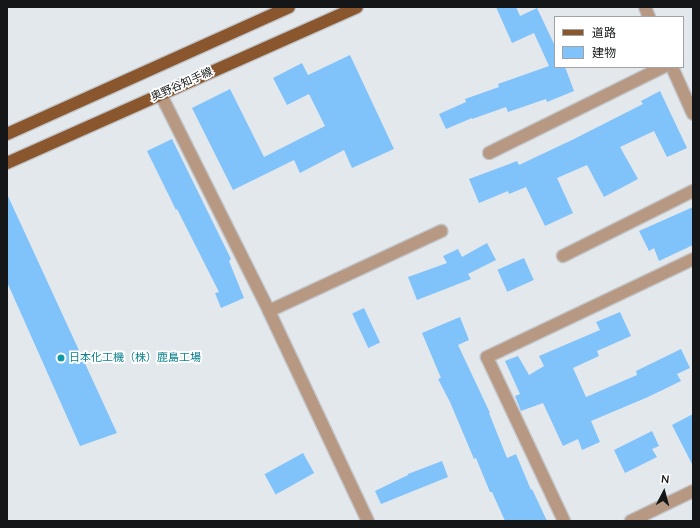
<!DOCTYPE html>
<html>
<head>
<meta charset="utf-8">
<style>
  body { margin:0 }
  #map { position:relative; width:700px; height:528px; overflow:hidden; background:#e3e8ec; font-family:"Nunito Sans","Noto Sans JP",sans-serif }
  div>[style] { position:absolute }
  .building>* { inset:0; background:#80c2fa; transform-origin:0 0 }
  .roads { filter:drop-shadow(1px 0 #c2c6ca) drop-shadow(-1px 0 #c2c6ca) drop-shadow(0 1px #c2c6ca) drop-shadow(0 -1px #c2c6ca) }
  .minor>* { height:12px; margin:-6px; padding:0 6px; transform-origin:6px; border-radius:6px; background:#b79983 }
  .major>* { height:12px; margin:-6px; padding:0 6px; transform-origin:6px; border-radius:6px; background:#8a562d }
  .dots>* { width:11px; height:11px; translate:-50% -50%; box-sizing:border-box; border:2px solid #fff; border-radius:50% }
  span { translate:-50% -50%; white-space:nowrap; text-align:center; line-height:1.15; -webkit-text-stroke:3.5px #fff; paint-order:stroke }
  .street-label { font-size:11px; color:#141617 }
  .culture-label { font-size:11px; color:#0d838f }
  .left { translate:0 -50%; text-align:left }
  .frame { position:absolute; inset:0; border:8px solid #141617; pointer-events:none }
  .legend { position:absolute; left:554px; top:16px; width:130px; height:52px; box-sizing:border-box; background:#fff; border:1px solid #a1a2a2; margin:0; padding:5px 7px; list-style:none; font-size:12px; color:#141617 }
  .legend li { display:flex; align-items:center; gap:8px; height:20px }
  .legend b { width:20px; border:1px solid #a1a2a2 }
  .north { position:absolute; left:644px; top:472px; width:40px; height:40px; -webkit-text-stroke:3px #fff; paint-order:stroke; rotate:6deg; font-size:11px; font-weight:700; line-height:16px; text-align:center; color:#141617 }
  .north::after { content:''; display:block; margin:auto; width:14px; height:18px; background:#141617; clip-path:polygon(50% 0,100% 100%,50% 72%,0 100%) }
</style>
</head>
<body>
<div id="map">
  <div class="building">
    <i style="clip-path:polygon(496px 7px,516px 7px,520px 16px,537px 8px,555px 46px,555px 67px,565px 67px,574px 91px,547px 102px,546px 99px,508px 112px,506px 107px,472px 119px,472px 118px,446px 129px,439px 114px,466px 102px,465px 99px,499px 87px,498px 84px,549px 66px,534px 33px,512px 43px)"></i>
    <i style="clip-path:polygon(350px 55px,394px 149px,352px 168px,344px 150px,300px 173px,294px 160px,233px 190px,192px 108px,230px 89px,264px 157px,325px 126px,309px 94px,287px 105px,273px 78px,302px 63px,308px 75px)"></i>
    <i style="clip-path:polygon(660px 91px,687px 148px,667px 157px,654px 131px,620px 147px,638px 179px,604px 197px,587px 165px,557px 178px,573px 213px,545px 226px,526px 187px,509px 194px,508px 191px,479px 203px,469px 179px,517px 161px,519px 165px,574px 139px,643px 104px,641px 101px)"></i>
    <i style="clip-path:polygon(172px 139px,231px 259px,229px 261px,244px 298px,221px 308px,215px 293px,219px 292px,177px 209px,176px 210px,147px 151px)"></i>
    <i style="clip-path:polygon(7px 194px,117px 433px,80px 446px,7px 282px)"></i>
    <i style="clip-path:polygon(693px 207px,693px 245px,659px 261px,654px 248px,649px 251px,639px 231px)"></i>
    <i style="clip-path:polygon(487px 243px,496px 260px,468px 274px,471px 279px,417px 300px,408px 277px,447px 263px,443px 256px,458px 249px,462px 257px)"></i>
    <i style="left:524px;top:258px;width:24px;height:29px;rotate:66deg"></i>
    <i style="left:364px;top:308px;width:38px;height:13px;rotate:65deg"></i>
    <i style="clip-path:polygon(620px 312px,631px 336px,597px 351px,599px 356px,573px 368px,586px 397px,637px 375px,636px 371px,681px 349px,690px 368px,677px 374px,681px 381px,648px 397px,591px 421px,600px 442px,582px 450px,578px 439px,563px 446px,543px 403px,521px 411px,515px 396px,520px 394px,505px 361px,518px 356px,529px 375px,544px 366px,539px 356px,600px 330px,596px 322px)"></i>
    <i style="clip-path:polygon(460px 317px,469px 340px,458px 345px,490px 413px,489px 413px,507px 458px,516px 454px,531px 490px,532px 489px,547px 521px,505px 521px,492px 492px,490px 492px,476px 458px,474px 459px,450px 402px,438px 379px,441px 378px,422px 333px)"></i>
    <i style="clip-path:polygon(693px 414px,693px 466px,672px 425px)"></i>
    <i style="clip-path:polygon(652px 431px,659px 446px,652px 449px,657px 457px,625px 473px,614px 450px)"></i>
    <i style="left:303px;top:453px;width:23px;height:44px;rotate:61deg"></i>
    <i style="clip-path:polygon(442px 461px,448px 477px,381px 504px,375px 491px,408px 475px,408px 474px)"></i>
  </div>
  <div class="roads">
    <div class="minor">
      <i style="left:645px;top:7px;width:11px;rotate:68deg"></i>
      <i style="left:672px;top:67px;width:51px;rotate:65.9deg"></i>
      <i style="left:161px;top:95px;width:241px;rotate:63.4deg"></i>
      <i style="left:269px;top:311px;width:232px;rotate:64.8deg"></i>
      <i style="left:489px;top:153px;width:194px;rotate:-26.3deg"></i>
      <i style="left:563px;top:256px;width:145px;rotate:-26.6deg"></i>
      <i style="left:269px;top:311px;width:190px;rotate:-24.9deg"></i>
      <i style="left:564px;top:521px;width:181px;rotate:-115.2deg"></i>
      <i style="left:487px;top:357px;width:228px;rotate:-25.4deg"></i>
      <i style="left:631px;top:521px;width:69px;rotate:-25.8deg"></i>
    </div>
    <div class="major">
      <i style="left:7px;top:134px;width:309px;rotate:-24.2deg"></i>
      <i style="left:7px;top:163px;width:383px;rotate:-24deg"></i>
    </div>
  </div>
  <div class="dots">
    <i style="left:61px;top:358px;background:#0f9aa8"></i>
  </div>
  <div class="street-label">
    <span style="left:182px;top:85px;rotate:-24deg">奥野谷知手線</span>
  </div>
  <div class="culture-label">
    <span class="left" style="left:69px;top:358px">日本化工機（株）鹿島工場</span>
  </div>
  <div class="frame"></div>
  <ul class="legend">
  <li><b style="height:5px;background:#8a562d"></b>道路</li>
  <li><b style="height:11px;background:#80c2fa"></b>建物</li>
  </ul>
  <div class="north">N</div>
</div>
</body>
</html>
